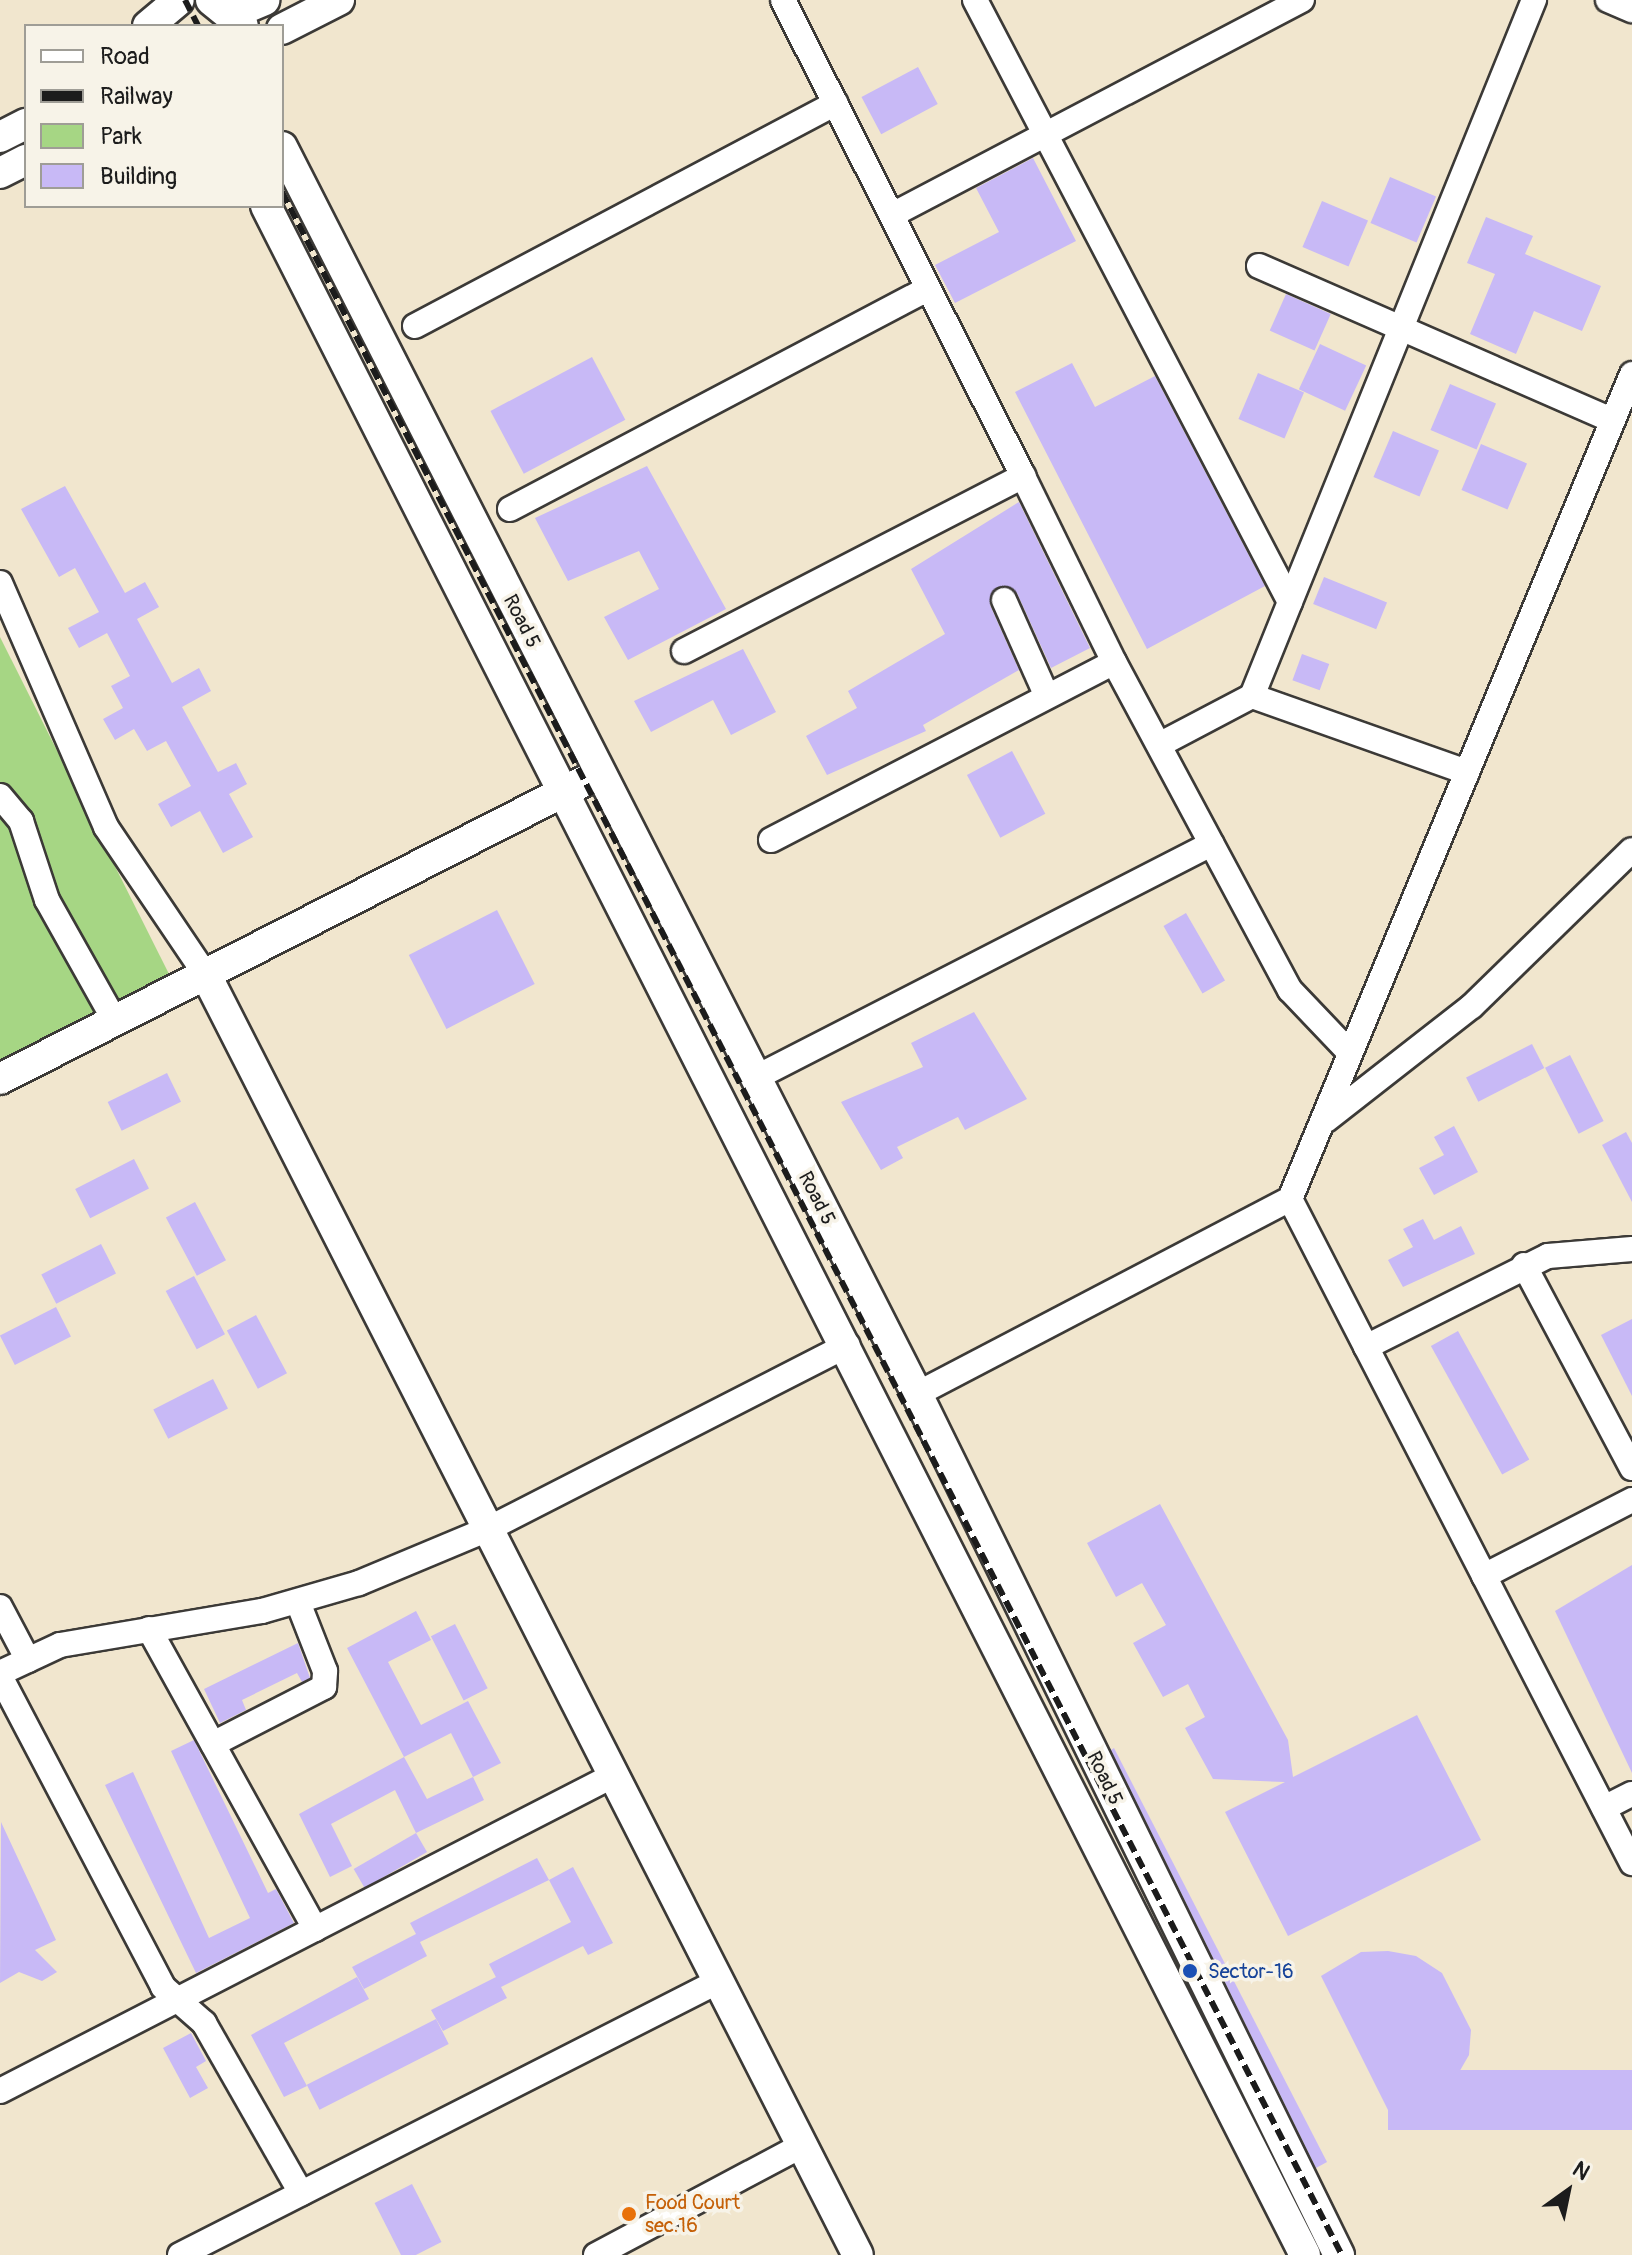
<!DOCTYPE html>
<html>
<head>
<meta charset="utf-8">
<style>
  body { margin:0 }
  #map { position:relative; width:1632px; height:2255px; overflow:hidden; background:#f1e6ce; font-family:Pangolin,sans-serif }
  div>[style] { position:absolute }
  .green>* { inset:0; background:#a6d684 }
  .building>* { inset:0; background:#c8b9f6; transform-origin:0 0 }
  .roads { filter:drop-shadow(2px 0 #3c3a37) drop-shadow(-2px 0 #3c3a37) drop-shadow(0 2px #3c3a37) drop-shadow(0 -2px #3c3a37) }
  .minor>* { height:24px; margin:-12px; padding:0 12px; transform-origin:12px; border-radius:12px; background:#fff }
  .tertiary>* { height:30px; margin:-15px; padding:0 15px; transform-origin:15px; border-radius:15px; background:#fff }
  .rail>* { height:6px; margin-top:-3px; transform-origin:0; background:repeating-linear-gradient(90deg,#1c1c1c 0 12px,transparent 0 18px) }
  .dots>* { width:22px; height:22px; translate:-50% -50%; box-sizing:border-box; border:4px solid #f7f3e8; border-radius:50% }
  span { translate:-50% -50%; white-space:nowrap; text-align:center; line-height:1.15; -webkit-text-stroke:7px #f7f3e8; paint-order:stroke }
  .street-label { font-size:20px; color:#1c1c1c }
  .transit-label { font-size:20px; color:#164399 }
  .left { translate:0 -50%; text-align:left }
  .food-label { font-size:20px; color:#c56008 }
  .legend { position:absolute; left:24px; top:24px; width:260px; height:184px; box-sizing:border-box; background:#f7f3e8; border:2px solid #9f9d96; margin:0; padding:10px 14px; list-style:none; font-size:24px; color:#1c1c1c }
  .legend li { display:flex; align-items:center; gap:16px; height:40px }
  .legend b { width:40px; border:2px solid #9f9d96 }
  .north { position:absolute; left:1528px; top:2151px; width:80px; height:80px; -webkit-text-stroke:6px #f7f3e8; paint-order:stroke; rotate:33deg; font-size:22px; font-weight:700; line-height:32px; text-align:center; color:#1c1c1c }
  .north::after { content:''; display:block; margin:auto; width:28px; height:36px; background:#1c1c1c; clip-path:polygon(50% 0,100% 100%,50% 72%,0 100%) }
</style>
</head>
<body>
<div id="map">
  <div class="green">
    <i style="clip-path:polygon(0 637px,169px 974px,0 1060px)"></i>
  </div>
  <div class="building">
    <i style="left:918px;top:67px;width:42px;height:64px;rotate:62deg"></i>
    <i style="clip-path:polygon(1033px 158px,1076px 241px,955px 303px,935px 265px,999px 232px,976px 188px)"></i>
    <i style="left:1390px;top:177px;width:50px;height:50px;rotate:23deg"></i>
    <i style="left:1322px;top:201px;width:50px;height:50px;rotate:23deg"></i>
    <i style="clip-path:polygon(1486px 217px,1533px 236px,1525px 254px,1601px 286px,1582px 331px,1534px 311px,1516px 354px,1470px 334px,1495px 274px,1467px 263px)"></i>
    <i style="left:1286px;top:294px;width:49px;height:40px;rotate:24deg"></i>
    <i style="left:1320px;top:344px;width:51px;height:50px;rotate:25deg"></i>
    <i style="left:592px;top:357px;width:71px;height:115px;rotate:62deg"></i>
    <i style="clip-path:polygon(1072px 363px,1095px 407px,1155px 376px,1265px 586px,1147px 649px,1015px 392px)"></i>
    <i style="left:1258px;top:373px;width:50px;height:50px;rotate:23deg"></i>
    <i style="left:1450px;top:384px;width:50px;height:50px;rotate:23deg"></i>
    <i style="left:1393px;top:431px;width:50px;height:50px;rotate:23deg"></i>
    <i style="left:1481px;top:444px;width:50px;height:50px;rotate:23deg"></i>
    <i style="clip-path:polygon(647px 466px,726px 609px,628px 660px,604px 617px,659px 589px,639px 551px,568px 581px,535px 518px)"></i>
    <i style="clip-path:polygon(65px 486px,125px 593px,145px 582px,159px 607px,137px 619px,172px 683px,199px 668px,211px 691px,182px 707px,218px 772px,236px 763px,247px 784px,229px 794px,253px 837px,223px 853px,200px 811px,171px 827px,158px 804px,191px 786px,166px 741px,147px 751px,134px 729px,115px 740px,103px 719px,123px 708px,111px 686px,130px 676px,107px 633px,79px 648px,68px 628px,99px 612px,75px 568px,59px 577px,21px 509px)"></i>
    <i style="clip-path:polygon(1019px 502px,1090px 648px,1051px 668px,1017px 593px,997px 587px,990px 605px,1019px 670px,923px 725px,926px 731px,827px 775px,806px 736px,857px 708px,848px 691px,945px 634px,911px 569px)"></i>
    <i style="left:1324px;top:577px;width:68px;height:29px;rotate:22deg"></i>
    <i style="clip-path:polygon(743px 649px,776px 712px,731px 735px,713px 700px,651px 732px,634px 701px)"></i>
    <i style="left:1302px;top:654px;width:29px;height:28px;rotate:20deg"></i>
    <i style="left:1012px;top:751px;width:71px;height:51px;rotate:62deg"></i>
    <i style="left:497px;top:910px;width:83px;height:99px;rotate:63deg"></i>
    <i style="left:1186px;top:913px;width:78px;height:26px;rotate:60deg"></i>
    <i style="clip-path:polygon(974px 1012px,1027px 1099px,965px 1130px,958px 1117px,897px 1147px,903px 1158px,881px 1170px,841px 1102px,923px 1067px,911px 1043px)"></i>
    <i style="left:1532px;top:1044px;width:27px;height:74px;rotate:63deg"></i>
    <i style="left:1570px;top:1055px;width:74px;height:28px;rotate:63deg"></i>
    <i style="left:167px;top:1073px;width:32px;height:66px;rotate:64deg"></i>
    <i style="clip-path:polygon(1454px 1126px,1478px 1172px,1434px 1195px,1419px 1168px,1444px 1155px,1434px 1137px)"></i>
    <i style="clip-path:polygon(1626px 1132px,1632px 1143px,1632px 1202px,1602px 1145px)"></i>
    <i style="left:134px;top:1159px;width:33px;height:66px;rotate:63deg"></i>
    <i style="left:195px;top:1202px;width:66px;height:33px;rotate:62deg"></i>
    <i style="clip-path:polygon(1423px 1219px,1434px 1240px,1461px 1226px,1475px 1254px,1403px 1287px,1388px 1260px,1413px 1247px,1403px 1229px)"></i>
    <i style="left:101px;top:1244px;width:33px;height:67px;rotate:63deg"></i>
    <i style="left:194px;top:1276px;width:66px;height:32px;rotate:62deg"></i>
    <i style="left:56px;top:1307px;width:33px;height:63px;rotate:63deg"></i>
    <i style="left:256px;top:1315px;width:66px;height:33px;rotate:62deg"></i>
    <i style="clip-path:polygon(1632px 1319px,1632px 1396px,1601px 1335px)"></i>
    <i style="left:1458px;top:1331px;width:147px;height:31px;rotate:61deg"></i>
    <i style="left:213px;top:1379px;width:33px;height:67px;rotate:63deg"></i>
    <i style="clip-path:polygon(1160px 1504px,1288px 1740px,1293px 1777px,1417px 1715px,1481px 1840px,1288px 1936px,1225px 1812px,1285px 1782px,1213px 1779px,1185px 1728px,1205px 1717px,1188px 1684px,1163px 1697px,1133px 1643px,1166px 1625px,1142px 1583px,1116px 1597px,1087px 1543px)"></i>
    <i style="clip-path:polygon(1632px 1565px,1632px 1773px,1555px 1611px)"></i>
    <i style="clip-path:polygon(416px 1611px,431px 1640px,388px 1662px,421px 1725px,468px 1701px,501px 1763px,473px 1777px,451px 1733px,404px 1757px,347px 1648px)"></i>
    <i style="left:455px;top:1624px;width:72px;height:27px;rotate:63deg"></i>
    <i style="clip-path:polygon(298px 1643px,310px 1678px,302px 1682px,297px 1673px,242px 1700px,246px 1710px,220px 1723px,204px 1689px)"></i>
    <i style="clip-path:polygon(194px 1740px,268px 1893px,276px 1889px,294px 1923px,196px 1973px,105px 1785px,133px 1772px,209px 1938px,250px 1918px,171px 1751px)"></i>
    <i style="clip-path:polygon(1114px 1748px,1327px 2162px,1316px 2168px,1111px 1750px)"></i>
    <i style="clip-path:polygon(404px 1757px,427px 1799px,473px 1777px,484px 1800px,416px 1833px,395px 1790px,331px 1824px,352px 1866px,330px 1877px,299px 1814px)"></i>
    <i style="clip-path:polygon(1px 1822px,56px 1940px,35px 1950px,57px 1972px,42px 1981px,19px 1972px,0 1983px)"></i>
    <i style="left:416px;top:1833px;width:22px;height:72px;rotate:60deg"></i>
    <i style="clip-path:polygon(537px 1858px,549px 1880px,420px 1942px,427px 1956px,364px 1989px,352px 1967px,416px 1934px,410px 1923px)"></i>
    <i style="clip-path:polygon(573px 1867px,613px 1943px,588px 1955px,583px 1946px,501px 1987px,507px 1998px,443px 2031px,431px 2010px,496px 1977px,499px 1983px,489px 1964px,571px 1922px,549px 1880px)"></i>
    <i style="clip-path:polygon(1388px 1951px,1416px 1956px,1442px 1973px,1471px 2030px,1469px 2055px,1447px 2093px,1394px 2122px,1321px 1976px,1361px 1952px)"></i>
    <i style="clip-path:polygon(357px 1977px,369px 1999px,284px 2043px,307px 2086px,284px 2097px,251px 2035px)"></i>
    <i style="left:436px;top:2019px;width:28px;height:145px;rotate:63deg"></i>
    <i style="clip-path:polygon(191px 2033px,206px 2061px,196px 2067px,208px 2088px,190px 2098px,163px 2048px)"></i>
    <i style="left:1632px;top:2070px;width:60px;height:244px;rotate:90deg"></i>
    <i style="left:412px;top:2184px;width:65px;height:42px;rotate:63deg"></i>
  </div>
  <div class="roads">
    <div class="minor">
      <i style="left:975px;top:0;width:679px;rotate:62.38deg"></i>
      <i style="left:1290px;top:602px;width:101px;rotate:112deg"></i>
      <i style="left:1252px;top:696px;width:105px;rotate:152.2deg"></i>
      <i style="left:1608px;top:0;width:26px;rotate:23deg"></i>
      <i style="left:892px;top:215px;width:463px;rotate:-27.7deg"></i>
      <i style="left:1259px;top:266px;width:386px;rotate:23.6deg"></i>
      <i style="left:415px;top:326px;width:476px;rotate:-27.9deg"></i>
      <i style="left:510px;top:509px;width:469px;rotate:-27.8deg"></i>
      <i style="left:0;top:583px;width:266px;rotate:66.5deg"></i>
      <i style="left:106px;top:827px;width:179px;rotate:56deg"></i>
      <i style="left:1004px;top:600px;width:101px;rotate:66deg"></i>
      <i style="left:1290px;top:602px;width:650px;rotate:-67.94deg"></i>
      <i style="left:684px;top:651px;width:382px;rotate:-27.3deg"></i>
      <i style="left:1023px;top:476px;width:533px;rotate:-116.76deg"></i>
      <i style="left:1114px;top:662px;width:372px;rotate:61.8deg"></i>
      <i style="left:1290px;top:990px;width:87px;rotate:46.4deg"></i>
      <i style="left:1252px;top:696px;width:228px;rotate:19.5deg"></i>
      <i style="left:0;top:796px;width:33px;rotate:50deg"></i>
      <i style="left:21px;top:821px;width:83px;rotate:71.8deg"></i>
      <i style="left:47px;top:900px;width:139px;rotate:60.7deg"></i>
      <i style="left:771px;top:840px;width:386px;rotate:-27.4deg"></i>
      <i style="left:1114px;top:662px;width:207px;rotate:-116.1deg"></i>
      <i style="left:755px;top:1078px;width:513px;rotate:-27.16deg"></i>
      <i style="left:1326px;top:1120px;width:185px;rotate:-38deg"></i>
      <i style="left:1472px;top:1006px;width:223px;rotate:-44.3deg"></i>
      <i style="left:1290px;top:1199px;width:747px;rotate:62.75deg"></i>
      <i style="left:1524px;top:1265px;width:230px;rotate:62deg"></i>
      <i style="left:1366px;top:1347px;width:203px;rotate:-26.6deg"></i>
      <i style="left:1548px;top:1256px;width:84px;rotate:-4.8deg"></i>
      <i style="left:917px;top:1394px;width:421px;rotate:-27.6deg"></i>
      <i style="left:1290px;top:1199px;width:893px;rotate:-67.48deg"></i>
      <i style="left:1484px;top:1576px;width:166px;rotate:-27.2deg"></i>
      <i style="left:0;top:1607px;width:60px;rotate:62.2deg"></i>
      <i style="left:149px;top:1629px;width:343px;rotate:61deg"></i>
      <i style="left:0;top:1673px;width:66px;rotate:-25deg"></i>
      <i style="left:60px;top:1645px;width:205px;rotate:-9.6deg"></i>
      <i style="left:262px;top:1611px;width:101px;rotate:-16.1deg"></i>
      <i style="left:359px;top:1583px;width:140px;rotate:-22.7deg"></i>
      <i style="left:488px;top:1529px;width:404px;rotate:-27.1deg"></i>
      <i style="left:0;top:1676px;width:351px;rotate:62.3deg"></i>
      <i style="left:163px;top:1987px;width:55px;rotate:41.3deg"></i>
      <i style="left:204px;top:2023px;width:196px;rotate:60.3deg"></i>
      <i style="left:213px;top:1744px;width:125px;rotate:-27.2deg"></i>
      <i style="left:324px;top:1687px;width:16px;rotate:-86deg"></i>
      <i style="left:325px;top:1671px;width:74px;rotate:-111.4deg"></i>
      <i style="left:1604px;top:1808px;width:31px;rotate:-27deg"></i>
      <i style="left:0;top:2091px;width:691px;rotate:-27.23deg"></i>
      <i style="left:180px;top:2255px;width:605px;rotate:-26.95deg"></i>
      <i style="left:596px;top:2255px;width:234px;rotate:-28deg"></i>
    </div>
    <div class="tertiary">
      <i style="left:211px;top:0;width:41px;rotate:39.1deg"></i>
      <i style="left:234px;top:13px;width:33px;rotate:-23deg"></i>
      <i style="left:148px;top:26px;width:40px;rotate:-40deg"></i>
      <i style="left:282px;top:29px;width:64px;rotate:-27deg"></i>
      <i style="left:0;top:137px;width:29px;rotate:-27deg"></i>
      <i style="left:282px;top:147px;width:1399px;rotate:63.01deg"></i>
      <i style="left:917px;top:1394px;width:959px;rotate:63.89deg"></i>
      <i style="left:0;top:173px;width:29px;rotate:-27deg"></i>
      <i style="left:266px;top:206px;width:2297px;rotate:63.11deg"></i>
      <i style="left:206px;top:975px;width:1436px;rotate:63.01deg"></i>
      <i style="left:0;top:1079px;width:654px;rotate:-27deg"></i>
    </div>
  </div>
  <div class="rail">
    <i style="left:185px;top:0;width:29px;rotate:63deg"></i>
    <i style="left:282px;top:192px;width:2319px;rotate:62.81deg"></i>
  </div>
  <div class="dots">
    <i style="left:1190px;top:1971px;background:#1a4fb4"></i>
    <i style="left:629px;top:2214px;background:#e8710a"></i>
  </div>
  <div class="street-label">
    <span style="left:522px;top:621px;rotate:63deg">Road 5</span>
    <span style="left:817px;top:1198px;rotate:63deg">Road 5</span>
    <span style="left:1105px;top:1778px;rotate:64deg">Road 5</span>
  </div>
  <div class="transit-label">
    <span class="left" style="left:1208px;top:1971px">Sector-16</span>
  </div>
  <div class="food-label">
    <span class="left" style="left:645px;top:2214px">Food Court<br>sec.16</span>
  </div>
  <ul class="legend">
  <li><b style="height:10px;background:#fff"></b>Road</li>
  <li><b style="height:10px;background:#1c1c1c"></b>Railway</li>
  <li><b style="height:22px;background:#a6d684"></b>Park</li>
  <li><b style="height:22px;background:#c8b9f6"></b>Building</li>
  </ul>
  <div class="north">N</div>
</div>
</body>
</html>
